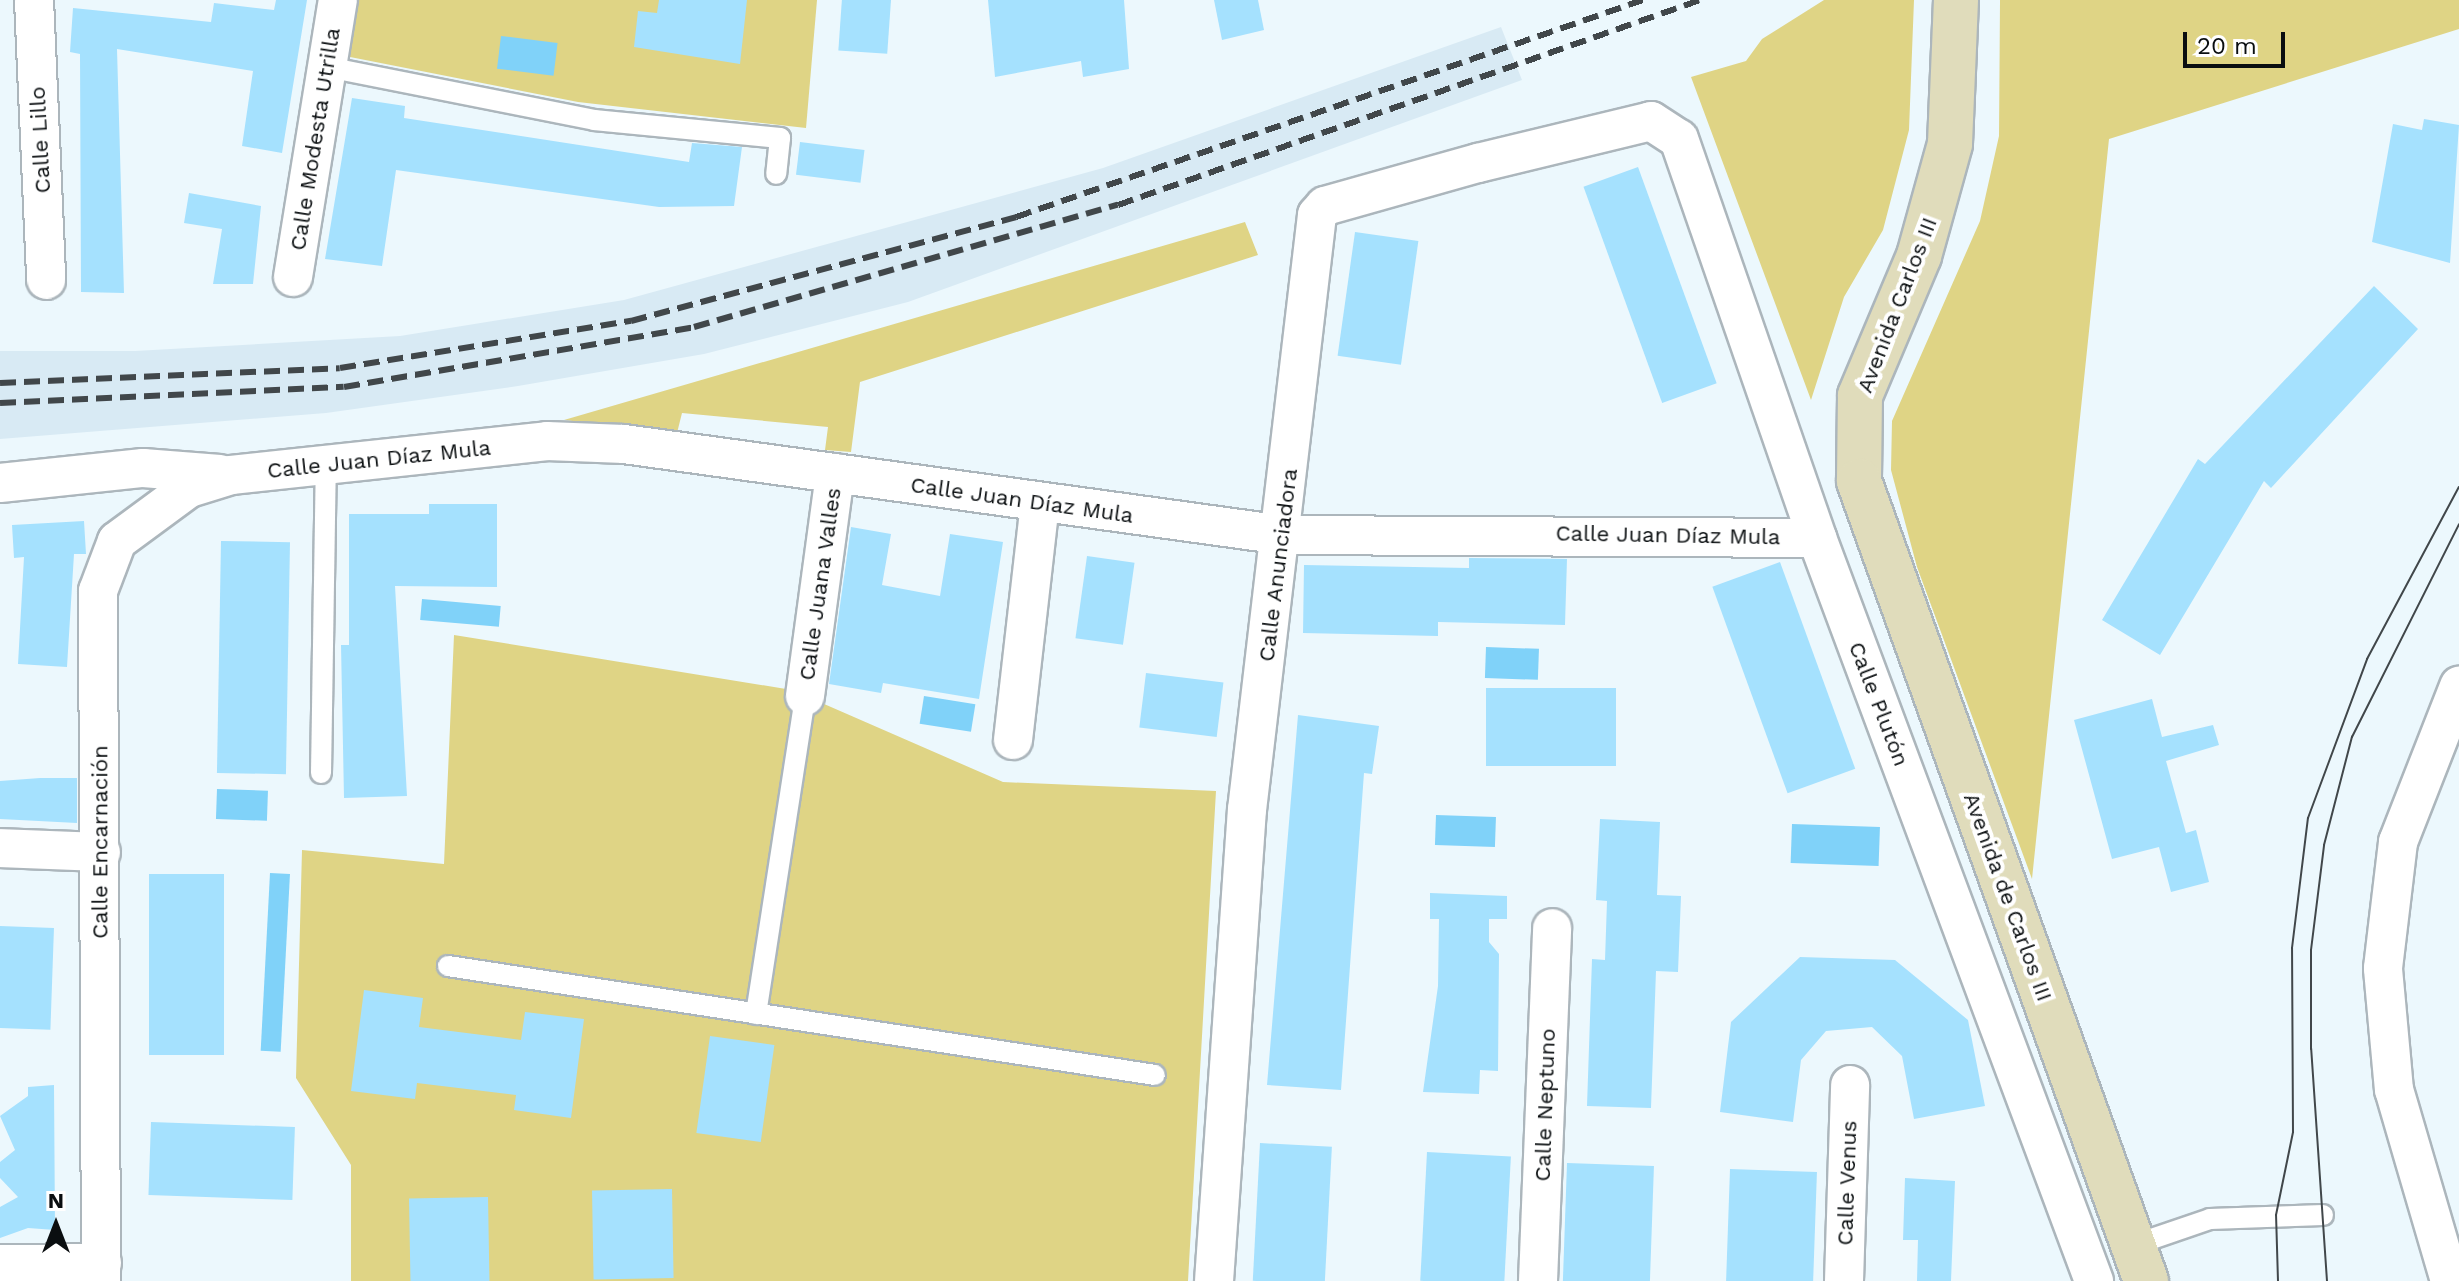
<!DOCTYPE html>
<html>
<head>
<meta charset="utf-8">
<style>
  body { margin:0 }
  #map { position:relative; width:2459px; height:1281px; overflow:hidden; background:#ecf8fd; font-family:"Work Sans",sans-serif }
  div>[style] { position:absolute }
  .built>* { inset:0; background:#d8eaf4 }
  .green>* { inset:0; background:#dfd485 }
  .water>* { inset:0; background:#80d2f9; transform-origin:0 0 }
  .building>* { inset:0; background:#a5e1fe; transform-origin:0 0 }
  .roads { filter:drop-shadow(2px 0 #acb6bc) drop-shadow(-2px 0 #acb6bc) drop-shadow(0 2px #acb6bc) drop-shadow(0 -2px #acb6bc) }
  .lane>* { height:20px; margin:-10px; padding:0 10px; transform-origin:10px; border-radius:10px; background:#fff }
  .street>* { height:38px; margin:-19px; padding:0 19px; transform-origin:19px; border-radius:19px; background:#fff }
  .secondary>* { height:44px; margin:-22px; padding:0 22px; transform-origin:22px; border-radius:22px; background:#e0dcbb }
  .tram>* { height:2px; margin:-1px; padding:0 1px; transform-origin:1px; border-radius:1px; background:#41474a }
  .rail>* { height:6px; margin-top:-3px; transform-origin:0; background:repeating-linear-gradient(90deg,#41474a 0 16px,transparent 0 24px) }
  span { translate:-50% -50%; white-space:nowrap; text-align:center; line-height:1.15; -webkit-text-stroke:8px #fff; paint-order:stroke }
  .street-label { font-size:22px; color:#0a0e10 }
  .north { position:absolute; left:16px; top:1185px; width:80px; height:80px; -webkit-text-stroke:6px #fff; paint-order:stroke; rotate:0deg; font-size:22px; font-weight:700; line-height:32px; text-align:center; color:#0a0e10 }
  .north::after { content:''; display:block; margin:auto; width:28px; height:36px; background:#0a0e10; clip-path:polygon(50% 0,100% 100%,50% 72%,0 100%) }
  .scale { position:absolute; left:2183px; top:32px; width:102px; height:36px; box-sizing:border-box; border:4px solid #0a0e10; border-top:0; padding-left:10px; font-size:24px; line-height:28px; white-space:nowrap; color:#0a0e10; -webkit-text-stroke:6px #fff; paint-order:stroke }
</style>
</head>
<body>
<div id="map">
  <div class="built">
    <i style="clip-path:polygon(1501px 27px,1522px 80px,908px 302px,704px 354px,518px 386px,326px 413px,0 439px,0 351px,135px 351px,400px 336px,624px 300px,1103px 168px)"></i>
  </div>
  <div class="green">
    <i style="clip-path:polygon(353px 0,817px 0,806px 128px,578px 102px,345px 56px)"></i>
    <i style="clip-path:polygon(1824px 0,1914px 0,1909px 130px,1883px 230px,1844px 297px,1811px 400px,1691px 77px,1746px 61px,1762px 39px)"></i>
    <i style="clip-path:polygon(2000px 0,2459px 0,2459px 29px,2109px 139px,2032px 879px,1917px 567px,1891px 470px,1892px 421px,1980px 221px,1999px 136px)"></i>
    <i style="clip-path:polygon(1245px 222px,1258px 255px,860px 382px,851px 452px,825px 450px,828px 427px,682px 413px,677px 433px,564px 420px)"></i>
    <i style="clip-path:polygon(454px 635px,792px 690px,1003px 782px,1216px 791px,1188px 1281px,351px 1281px,351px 1165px,296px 1078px,302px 850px,444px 864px)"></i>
  </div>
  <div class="water">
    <i style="left:501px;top:36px;width:57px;height:33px;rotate:7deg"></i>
    <i style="left:422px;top:599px;width:79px;height:21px;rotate:5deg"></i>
    <i style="left:1486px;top:647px;width:53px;height:31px;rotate:2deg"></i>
    <i style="left:924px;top:696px;width:52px;height:28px;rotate:9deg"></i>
    <i style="left:217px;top:789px;width:51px;height:30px;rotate:2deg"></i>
    <i style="left:1436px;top:815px;width:60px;height:30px;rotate:2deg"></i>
    <i style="left:1792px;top:824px;width:88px;height:39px;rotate:2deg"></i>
    <i style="left:270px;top:873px;width:20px;height:178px;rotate:3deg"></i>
  </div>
  <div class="building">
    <i style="clip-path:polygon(276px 0,307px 0,282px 153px,242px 146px,253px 71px,117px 49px,124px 293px,81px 292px,80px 54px,70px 52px,73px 8px,211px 22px,214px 3px,274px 10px)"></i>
    <i style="clip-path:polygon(659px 0,747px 0,740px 64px,634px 47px,638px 11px,657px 13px)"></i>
    <i style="left:891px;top:0;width:54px;height:49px;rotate:94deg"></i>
    <i style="clip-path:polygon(988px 0,1124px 0,1129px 69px,1083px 77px,1081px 61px,995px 77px)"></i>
    <i style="clip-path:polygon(1214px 0,1258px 0,1264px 30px,1222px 40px)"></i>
    <i style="clip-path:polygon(352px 98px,405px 106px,404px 118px,689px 162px,692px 143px,742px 147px,734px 206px,659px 207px,396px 170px,382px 266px,325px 259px)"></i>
    <i style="clip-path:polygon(2424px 119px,2459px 125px,2450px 263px,2372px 242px,2393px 124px,2422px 130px)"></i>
    <i style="left:800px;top:142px;width:65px;height:33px;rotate:7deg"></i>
    <i style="left:1638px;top:167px;width:230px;height:58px;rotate:70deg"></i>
    <i style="clip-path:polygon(189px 193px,261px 206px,253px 284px,213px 284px,222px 229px,184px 223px)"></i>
    <i style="left:1355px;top:232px;width:64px;height:125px;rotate:8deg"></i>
    <i style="clip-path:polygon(2374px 286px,2418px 329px,2271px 488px,2264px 481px,2160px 655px,2102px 620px,2198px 459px,2205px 464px)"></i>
    <i style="clip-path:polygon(429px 504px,497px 504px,497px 587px,395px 586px,407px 796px,344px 798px,341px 645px,349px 645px,349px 514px,429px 514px)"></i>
    <i style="clip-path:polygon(84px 521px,86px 554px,74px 554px,67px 667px,18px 664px,24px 557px,14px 558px,12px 525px)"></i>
    <i style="clip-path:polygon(851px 527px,891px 534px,882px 585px,940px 596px,950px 534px,1003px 542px,979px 699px,883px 683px,881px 693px,829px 684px)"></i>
    <i style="left:221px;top:541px;width:69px;height:232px;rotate:1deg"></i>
    <i style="left:1087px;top:556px;width:48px;height:83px;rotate:8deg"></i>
    <i style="clip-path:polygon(1469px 558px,1567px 559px,1565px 625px,1438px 622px,1438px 636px,1303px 633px,1304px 565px,1469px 568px)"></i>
    <i style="left:1780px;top:562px;width:220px;height:72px;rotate:70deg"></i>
    <i style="left:1146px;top:673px;width:78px;height:55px;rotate:7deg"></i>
    <i style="left:1616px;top:688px;width:78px;height:130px;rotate:90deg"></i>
    <i style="clip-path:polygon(2152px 699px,2162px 737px,2213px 725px,2219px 745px,2166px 761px,2186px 833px,2196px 830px,2209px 882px,2171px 892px,2159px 847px,2112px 859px,2074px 720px)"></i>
    <i style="clip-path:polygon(1298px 715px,1379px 726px,1372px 774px,1364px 773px,1341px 1090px,1267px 1085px)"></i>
    <i style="clip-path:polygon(40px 778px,77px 778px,77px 823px,0 819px,0 781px)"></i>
    <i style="clip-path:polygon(1600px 819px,1660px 822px,1657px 895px,1681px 896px,1678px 972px,1656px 971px,1651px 1108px,1587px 1106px,1592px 959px,1605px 960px,1607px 901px,1596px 900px)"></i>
    <i style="left:149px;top:874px;width:75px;height:181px"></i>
    <i style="clip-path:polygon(1430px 893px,1507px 896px,1507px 919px,1489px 919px,1489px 942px,1499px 954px,1498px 1071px,1480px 1070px,1479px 1094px,1423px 1092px,1438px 986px,1439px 919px,1430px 919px)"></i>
    <i style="left:0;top:926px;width:54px;height:102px;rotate:2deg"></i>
    <i style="clip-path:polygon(1800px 957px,1895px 960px,1968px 1020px,1985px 1106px,1914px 1119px,1902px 1056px,1872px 1027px,1826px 1031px,1801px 1060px,1793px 1122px,1720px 1112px,1731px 1022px)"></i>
    <i style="clip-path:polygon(364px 990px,423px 998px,419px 1027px,521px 1040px,525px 1012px,584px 1019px,571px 1118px,514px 1110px,516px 1095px,417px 1083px,415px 1099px,351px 1091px)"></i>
    <i style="left:710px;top:1036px;width:65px;height:98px;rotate:8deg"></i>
    <i style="clip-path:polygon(54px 1085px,55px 1230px,28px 1228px,0 1238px,0 1207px,18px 1197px,0 1178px,0 1162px,15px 1150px,0 1116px,28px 1096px,28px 1087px)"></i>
    <i style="left:151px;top:1122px;width:144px;height:73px;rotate:2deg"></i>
    <i style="left:1260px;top:1143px;width:72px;height:138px;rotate:3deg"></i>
    <i style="left:1427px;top:1152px;width:84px;height:129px;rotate:3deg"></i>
    <i style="left:1567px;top:1163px;width:87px;height:118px;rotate:2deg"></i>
    <i style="left:1730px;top:1169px;width:87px;height:112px;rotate:2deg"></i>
    <i style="clip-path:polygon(1905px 1178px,1955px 1181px,1951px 1281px,1917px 1281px,1918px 1240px,1903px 1240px)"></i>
    <i style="left:672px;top:1189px;width:89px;height:80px;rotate:89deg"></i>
    <i style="left:488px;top:1197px;width:84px;height:79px;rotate:89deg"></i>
  </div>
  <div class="roads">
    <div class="lane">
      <i style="left:327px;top:67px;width:272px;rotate:11.2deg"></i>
      <i style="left:594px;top:120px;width:187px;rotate:5.5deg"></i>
      <i style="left:780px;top:138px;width:36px;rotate:96deg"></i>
      <i style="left:321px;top:773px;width:310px;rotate:-89.1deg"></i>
      <i style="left:448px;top:966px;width:715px;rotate:8.76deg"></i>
      <i style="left:756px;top:1014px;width:322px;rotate:-81.2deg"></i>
      <i style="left:2134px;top:1245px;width:80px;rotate:-18.9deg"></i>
      <i style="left:2210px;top:1219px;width:113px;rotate:-2deg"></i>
    </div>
    <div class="street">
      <i style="left:34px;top:0;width:280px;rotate:87.5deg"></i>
      <i style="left:293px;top:277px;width:281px;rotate:-80.8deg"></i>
      <i style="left:0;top:483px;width:144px;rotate:-6deg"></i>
      <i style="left:143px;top:468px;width:77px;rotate:4.5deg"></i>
      <i style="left:805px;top:696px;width:225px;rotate:-82.3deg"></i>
      <i style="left:1013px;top:740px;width:238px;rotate:-83.5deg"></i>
      <i style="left:0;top:848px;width:101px;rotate:2.3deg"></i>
      <i style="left:0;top:1264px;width:102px;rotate:-0.6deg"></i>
      <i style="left:101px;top:1281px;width:690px;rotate:-90.25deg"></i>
      <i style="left:98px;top:591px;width:53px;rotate:-69.2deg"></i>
      <i style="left:117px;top:541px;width:89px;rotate:-36.4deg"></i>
      <i style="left:189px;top:488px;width:44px;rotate:-17.2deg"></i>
      <i style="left:231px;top:475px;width:318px;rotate:-6.1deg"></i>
      <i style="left:547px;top:441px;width:77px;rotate:2.2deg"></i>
      <i style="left:624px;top:444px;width:665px;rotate:7.86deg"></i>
      <i style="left:1283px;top:535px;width:534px;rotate:0.32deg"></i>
      <i style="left:1214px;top:1281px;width:472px;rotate:-86deg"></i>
      <i style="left:1247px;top:810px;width:599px;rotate:-83.29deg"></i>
      <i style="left:1317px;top:215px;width:12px;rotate:-48deg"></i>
      <i style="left:1325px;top:206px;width:159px;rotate:-15.7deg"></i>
      <i style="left:1478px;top:163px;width:178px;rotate:-13.6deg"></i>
      <i style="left:1651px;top:121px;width:33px;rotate:33deg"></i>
      <i style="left:1679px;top:139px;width:422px;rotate:70.9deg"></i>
      <i style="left:1817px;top:538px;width:793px;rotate:69.55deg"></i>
      <i style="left:1538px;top:1281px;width:353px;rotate:-87.7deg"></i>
      <i style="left:1844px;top:1281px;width:196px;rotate:-88.2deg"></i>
      <i style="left:2450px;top:1281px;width:199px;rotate:-106.3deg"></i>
      <i style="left:2394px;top:1090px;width:122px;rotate:-95.2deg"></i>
      <i style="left:2383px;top:968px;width:127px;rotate:-83.2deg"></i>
      <i style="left:2398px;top:842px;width:168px;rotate:-68.6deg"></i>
    </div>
    <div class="secondary">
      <i style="left:1956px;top:0;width:144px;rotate:92.4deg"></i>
      <i style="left:1950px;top:144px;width:116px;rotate:105.5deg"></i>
      <i style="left:1919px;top:256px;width:152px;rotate:112.9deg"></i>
      <i style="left:1860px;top:396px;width:85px;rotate:90.7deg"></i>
      <i style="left:1859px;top:481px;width:850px;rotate:70.26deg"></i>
    </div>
  </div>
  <div class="tram">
    <i style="left:2278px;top:1281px;width:66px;rotate:-91.7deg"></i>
    <i style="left:2276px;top:1215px;width:85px;rotate:-78.4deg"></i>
    <i style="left:2293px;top:1132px;width:184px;rotate:-90.3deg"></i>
    <i style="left:2292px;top:948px;width:131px;rotate:-83deg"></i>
    <i style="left:2308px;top:818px;width:170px;rotate:-69.6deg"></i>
    <i style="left:2367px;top:659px;width:195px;rotate:-61.9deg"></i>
    <i style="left:2327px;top:1281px;width:233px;rotate:-93.9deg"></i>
    <i style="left:2311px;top:1049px;width:99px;rotate:-90deg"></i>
    <i style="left:2311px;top:950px;width:106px;rotate:-82.9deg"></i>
    <i style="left:2324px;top:845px;width:112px;rotate:-75.5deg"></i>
    <i style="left:2352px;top:737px;width:238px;rotate:-63.3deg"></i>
  </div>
  <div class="rail">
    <i style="left:0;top:383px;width:340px;rotate:-2.5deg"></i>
    <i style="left:340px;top:368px;width:295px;rotate:-9.2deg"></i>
    <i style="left:631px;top:321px;width:399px;rotate:-15.1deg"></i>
    <i style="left:1016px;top:217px;width:663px;rotate:-19.09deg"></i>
    <i style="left:0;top:403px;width:344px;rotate:-2.7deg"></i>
    <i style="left:344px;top:387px;width:355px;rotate:-9.7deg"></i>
    <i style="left:694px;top:327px;width:441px;rotate:-16.1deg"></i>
    <i style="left:1118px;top:205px;width:617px;rotate:-19.4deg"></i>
  </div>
  <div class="street-label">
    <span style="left:315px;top:139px;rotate:-81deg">Calle Modesta Utrilla</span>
    <span style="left:40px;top:140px;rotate:-93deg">Calle Lillo</span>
    <span style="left:1897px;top:305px;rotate:-69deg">Avenida Carlos III</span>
    <span style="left:379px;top:459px;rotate:-6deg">Calle Juan Díaz Mula</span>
    <span style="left:1022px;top:500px;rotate:8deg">Calle Juan Díaz Mula</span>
    <span style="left:1668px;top:535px;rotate:1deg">Calle Juan Díaz Mula</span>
    <span style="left:1278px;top:565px;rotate:-83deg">Calle Anunciadora</span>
    <span style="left:820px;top:584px;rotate:-82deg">Calle Juana Valles</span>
    <span style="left:1879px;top:704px;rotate:69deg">Calle Plutón</span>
    <span style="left:100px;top:842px;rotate:-90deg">Calle Encarnación</span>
    <span style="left:2008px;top:897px;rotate:70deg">Avenida de Carlos III</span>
    <span style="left:1545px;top:1105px;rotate:-88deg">Calle Neptuno</span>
    <span style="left:1847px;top:1183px;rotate:-88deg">Calle Venus</span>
  </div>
  <div class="north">N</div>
  <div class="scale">20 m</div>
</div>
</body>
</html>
